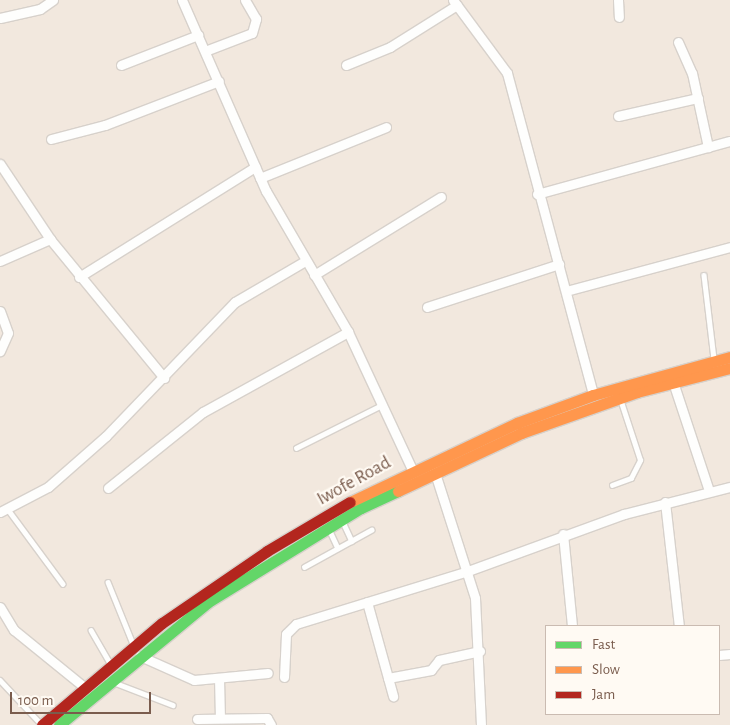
<!DOCTYPE html>
<html>
<head>
<meta charset="utf-8">
<style>
  body { margin:0 }
  #map { position:relative; width:730px; height:725px; overflow:hidden; background:#f9f5f0; font-family:"Alegreya Sans",sans-serif }
  div>[style] { position:absolute }
  .residential>* { inset:0; background:#f2e8de }
  .roads { filter:drop-shadow(1px 0 #d7d1cb) drop-shadow(-1px 0 #d7d1cb) drop-shadow(0 1px #d7d1cb) drop-shadow(0 -1px #d7d1cb) }
  .lane>* { height:4.5px; margin:-2.25px; padding:0 2.25px; transform-origin:2.25px; border-radius:2.25px; background:#fefefd }
  .street>* { height:9px; margin:-4.5px; padding:0 4.5px; transform-origin:4.5px; border-radius:4.5px; background:#fefefd }
  .fast>* { height:11px; margin:-5.5px; padding:0 5.5px; transform-origin:5.5px; border-radius:5.5px; background:#63d668 }
  .slow>* { height:11px; margin:-5.5px; padding:0 5.5px; transform-origin:5.5px; border-radius:5.5px; background:#ff974d }
  .jam>* { height:11px; margin:-5.5px; padding:0 5.5px; transform-origin:5.5px; border-radius:5.5px; background:#b3261e }
  span { translate:-50% -50%; white-space:nowrap; text-align:center; line-height:1.15; -webkit-text-stroke:4.5px #fffaf3; paint-order:stroke }
  .street-label { font-size:19px; color:#7a5c4d }
  .legend { position:absolute; left:545px; top:625px; width:175px; height:90px; box-sizing:border-box; background:#fffaf3; border:1px solid #cabbb1; margin:0; padding:6px 9px; list-style:none; font-size:15px; color:#7a5c4d }
  .legend li { display:flex; align-items:center; gap:10px; height:25px }
  .legend b { width:25px; border:1px solid #cabbb1 }
  .scale { position:absolute; left:10px; top:692px; width:141px; height:22px; box-sizing:border-box; border:2px solid #7a5c4d; border-top:0; padding-left:6px; font-size:15px; line-height:18px; white-space:nowrap; color:#7a5c4d; -webkit-text-stroke:4px #fffaf3; paint-order:stroke }
</style>
</head>
<body>
<div id="map">
  <div class="residential">
    <i style="clip-path:polygon(evenodd,0 0,730px 0,730px 725px,0 725px,0 0,546px 626px,719px 626px,719px 714px,546px 714px,546px 626px)"></i>
  </div>
  <div class="roads">
    <div class="lane">
      <i style="left:704px;top:275px;width:85px;rotate:83.2deg"></i>
      <i style="left:296px;top:448px;width:96px;rotate:-26.6deg"></i>
      <i style="left:612px;top:485px;width:20px;rotate:-20deg"></i>
      <i style="left:631px;top:478px;width:20px;rotate:-63deg"></i>
      <i style="left:640px;top:460px;width:64px;rotate:-108.2deg"></i>
      <i style="left:7px;top:508px;width:94px;rotate:53.6deg"></i>
      <i style="left:343px;top:522px;width:21px;rotate:65deg"></i>
      <i style="left:329px;top:529px;width:21px;rotate:65deg"></i>
      <i style="left:304px;top:567px;width:77px;rotate:-28.9deg"></i>
      <i style="left:108px;top:582px;width:67px;rotate:68deg"></i>
      <i style="left:91px;top:630px;width:38px;rotate:60deg"></i>
      <i style="left:0;top:680px;width:60px;rotate:47deg"></i>
      <i style="left:113px;top:682px;width:64px;rotate:21deg"></i>
    </div>
    <div class="street">
      <i style="left:182px;top:0;width:209px;rotate:66.3deg"></i>
      <i style="left:266px;top:191px;width:163px;rotate:59.8deg"></i>
      <i style="left:348px;top:332px;width:151px;rotate:65deg"></i>
      <i style="left:453px;top:0;width:91px;rotate:53.5deg"></i>
      <i style="left:507px;top:73px;width:333px;rotate:75deg"></i>
      <i style="left:618px;top:0;width:17px;rotate:87deg"></i>
      <i style="left:0;top:18px;width:41px;rotate:-12.7deg"></i>
      <i style="left:40px;top:9px;width:16px;rotate:-35deg"></i>
      <i style="left:678px;top:42px;width:34px;rotate:66deg"></i>
      <i style="left:692px;top:73px;width:76px;rotate:77.8deg"></i>
      <i style="left:205px;top:51px;width:50px;rotate:-21deg"></i>
      <i style="left:252px;top:33px;width:15px;rotate:-74deg"></i>
      <i style="left:256px;top:19px;width:22px;rotate:-120deg"></i>
      <i style="left:121px;top:65px;width:83px;rotate:-21.3deg"></i>
      <i style="left:346px;top:65px;width:48px;rotate:-22.2deg"></i>
      <i style="left:390px;top:47px;width:79px;rotate:-32.1deg"></i>
      <i style="left:618px;top:116px;width:82px;rotate:-12.7deg"></i>
      <i style="left:51px;top:139px;width:56px;rotate:-14.5deg"></i>
      <i style="left:105px;top:125px;width:122px;rotate:-21.1deg"></i>
      <i style="left:0;top:164px;width:90px;rotate:56.3deg"></i>
      <i style="left:50px;top:239px;width:180px;rotate:50.6deg"></i>
      <i style="left:260px;top:178px;width:136px;rotate:-22deg"></i>
      <i style="left:537px;top:194px;width:200px;rotate:-15.4deg"></i>
      <i style="left:0;top:261px;width:55px;rotate:-23.7deg"></i>
      <i style="left:314px;top:275px;width:149px;rotate:-31.6deg"></i>
      <i style="left:79px;top:277px;width:208px;rotate:-32deg"></i>
      <i style="left:566px;top:291px;width:170px;rotate:-15deg"></i>
      <i style="left:427px;top:307px;width:139px;rotate:-18deg"></i>
      <i style="left:0;top:311px;width:23px;rotate:70deg"></i>
      <i style="left:8px;top:333px;width:20px;rotate:114deg"></i>
      <i style="left:673px;top:382px;width:115px;rotate:71.7deg"></i>
      <i style="left:434px;top:470px;width:134px;rotate:72.2deg"></i>
      <i style="left:475px;top:598px;width:127px;rotate:87.3deg"></i>
      <i style="left:108px;top:488px;width:122px;rotate:-38.7deg"></i>
      <i style="left:203px;top:412px;width:166px;rotate:-28.9deg"></i>
      <i style="left:665px;top:502px;width:125px;rotate:83.6deg"></i>
      <i style="left:0;top:512px;width:54px;rotate:-27.5deg"></i>
      <i style="left:48px;top:487px;width:77px;rotate:-41.3deg"></i>
      <i style="left:106px;top:436px;width:186px;rotate:-46.1deg"></i>
      <i style="left:235px;top:302px;width:81px;rotate:-30.4deg"></i>
      <i style="left:563px;top:534px;width:92px;rotate:84.4deg"></i>
      <i style="left:367px;top:602px;width:98px;rotate:74.5deg"></i>
      <i style="left:0;top:607px;width:27px;rotate:59deg"></i>
      <i style="left:14px;top:630px;width:89px;rotate:39.1deg"></i>
      <i style="left:719px;top:655px;width:11px;rotate:-5deg"></i>
      <i style="left:140px;top:656px;width:59px;rotate:24deg"></i>
      <i style="left:194px;top:680px;width:74px;rotate:-5.4deg"></i>
      <i style="left:284px;top:677px;width:43px;rotate:-87.3deg"></i>
      <i style="left:286px;top:634px;width:14px;rotate:-45deg"></i>
      <i style="left:296px;top:624px;width:180px;rotate:-17.1deg"></i>
      <i style="left:468px;top:571px;width:166px;rotate:-20.1deg"></i>
      <i style="left:624px;top:514px;width:109px;rotate:-14.3deg"></i>
      <i style="left:219px;top:678px;width:40px;rotate:88.6deg"></i>
      <i style="left:388px;top:678px;width:44px;rotate:-10.5deg"></i>
      <i style="left:431px;top:670px;width:13px;rotate:-51deg"></i>
      <i style="left:439px;top:660px;width:42px;rotate:-12.4deg"></i>
      <i style="left:197px;top:719px;width:70px;rotate:-0.8deg"></i>
      <i style="left:267px;top:718px;width:8px;rotate:60deg"></i>
    </div>
    <div class="fast">
      <i style="left:59px;top:725px;width:193px;rotate:-39.5deg"></i>
      <i style="left:208px;top:602px;width:180px;rotate:-31.6deg"></i>
      <i style="left:361px;top:508px;width:41px;rotate:-24.7deg"></i>
    </div>
    <div class="slow">
      <i style="left:398px;top:491px;width:136px;rotate:-25.2deg"></i>
      <i style="left:521px;top:433px;width:123px;rotate:-19.5deg"></i>
      <i style="left:637px;top:392px;width:96px;rotate:-14.5deg"></i>
      <i style="left:350px;top:502px;width:185px;rotate:-25.3deg"></i>
      <i style="left:517px;top:423px;width:81px;rotate:-20.2deg"></i>
      <i style="left:593px;top:395px;width:142px;rotate:-15.5deg"></i>
    </div>
    <div class="jam">
      <i style="left:42px;top:725px;width:157px;rotate:-40.4deg"></i>
      <i style="left:162px;top:623px;width:127px;rotate:-34.4deg"></i>
      <i style="left:267px;top:551px;width:96px;rotate:-30.6deg"></i>
    </div>
  </div>
  <div class="street-label">
    <span style="left:354px;top:481px;rotate:-29deg">Iwofe Road</span>
  </div>
  <ul class="legend">
  <li><b style="height:6px;background:#63d668"></b>Fast</li>
  <li><b style="height:6px;background:#ff974d"></b>Slow</li>
  <li><b style="height:6px;background:#b3261e"></b>Jam</li>
  </ul>
  <div class="scale">100 m</div>
</div>
</body>
</html>
